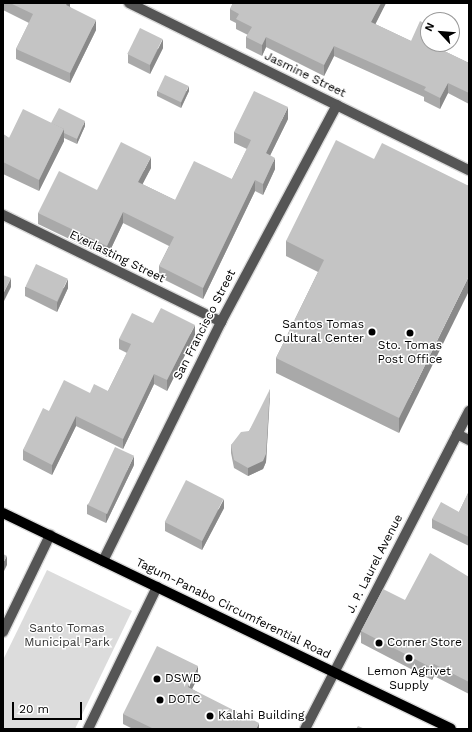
<!DOCTYPE html>
<html>
<head>
<meta charset="utf-8">
<style>
  body { margin:0 }
  #map { position:relative; width:472px; height:732px; overflow:hidden; background:#fff; font-family:"Work Sans",sans-serif }
  div>[style] { position:absolute }
  .green>* { inset:0; background:#dcdcdc }
  .roads { filter:drop-shadow(1px 0 #dbdbdb) drop-shadow(-1px 0 #dbdbdb) drop-shadow(0 1px #dbdbdb) drop-shadow(0 -1px #dbdbdb) }
  .minor>* { height:10px; margin:-5px; padding:0 5px; transform-origin:5px; border-radius:5px; background:#555 }
  .major>* { height:10px; margin:-5px; padding:0 5px; transform-origin:5px; border-radius:5px; background:#000 }
  .wall>* { inset:0; background:#a9a9a9 }
  .shaded-wall>* { inset:0; background:#898989 }
  .building>* { inset:0; background:#c4c4c4; transform-origin:0 0 }
  .dots>* { width:11px; height:11px; translate:-50% -50%; box-sizing:border-box; border:2px solid #fff; border-radius:50% }
  span { translate:-50% -50%; white-space:nowrap; text-align:center; line-height:1.15; -webkit-text-stroke:3px #fff; paint-order:stroke }
  .street-label { font-size:12px; color:#000 }
  .poi-label { font-size:12px; color:#000 }
  .right { translate:-100% -50%; text-align:right }
  .left { translate:0 -50%; text-align:left }
  .park-label { font-size:12px; color:#333 }
  .frame { position:absolute; inset:0; border:4px solid #000; pointer-events:none }
  .north { position:absolute; left:420px; top:12px; width:40px; height:40px; box-sizing:border-box; background:#fff; border:1px solid #999; border-radius:50%; rotate:296deg; font-size:11px; font-weight:700; line-height:16px; text-align:center; color:#000 }
  .north::after { content:''; display:block; margin:auto; width:14px; height:18px; background:#000; clip-path:polygon(50% 0,100% 100%,50% 72%,0 100%) }
  .scale { position:absolute; left:12px; top:702px; width:70px; height:18px; box-sizing:border-box; border:2px solid #000; border-top:0; padding-left:5px; font-size:12px; line-height:14px; white-space:nowrap; color:#000; -webkit-text-stroke:3px #fff; paint-order:stroke }
</style>
</head>
<body>
<div id="map">
  <div class="green">
    <i style="clip-path:polygon(47px 570px,132px 611px,75px 729px,3px 729px,3px 660px)"></i>
  </div>
  <div class="roads">
    <div class="minor">
      <i style="left:129px;top:3px;width:379px;rotate:26.2deg"></i>
      <i style="left:3px;top:215px;width:243px;rotate:26.1deg"></i>
      <i style="left:457px;top:434px;width:13px;rotate:27deg"></i>
      <i style="left:103px;top:561px;width:267px;rotate:-63.7deg"></i>
      <i style="left:221px;top:322px;width:246px;rotate:-61.9deg"></i>
      <i style="left:3px;top:632px;width:108px;rotate:-64.1deg"></i>
      <i style="left:88px;top:729px;width:158px;rotate:-64.1deg"></i>
      <i style="left:305px;top:729px;width:358px;rotate:-62.7deg"></i>
    </div>
    <div class="major">
      <i style="left:3px;top:513px;width:497px;rotate:25.7deg"></i>
    </div>
  </div>
  <div class="wall">
    <i style="clip-path:polygon(3px 3px,70px 3px,70px 7px,96px 30px,70px 83px,16px 59px,16px 49px,29px 23px,3px 10px)"></i>
    <i style="clip-path:polygon(233px 3px,386px 3px,375px 24px,411px 41px,442px 50px,469px 63px,469px 104px,448px 93px,440px 109px,424px 101px,424px 97px,334px 56px,324px 76px,266px 47px,262px 56px,246px 48px,246px 37px,248px 35px,236px 29px,236px 23px,230px 20px,230px 9px)"></i>
    <i style="clip-path:polygon(163px 48px,150px 74px,128px 63px,128px 54px)"></i>
    <i style="clip-path:polygon(157px 91px,189px 91px,181px 108px,157px 96px)"></i>
    <i style="clip-path:polygon(288px 119px,270px 155px,275px 169px,263px 195px,255px 191px,203px 299px,159px 277px,159px 266px,169px 246px,123px 223px,107px 257px,38px 224px,38px 213px,97px 190px,151px 168px,142px 184px,175px 200px,232px 179px,247px 149px,234px 143px,234px 132px)"></i>
    <i style="clip-path:polygon(51px 123px,85px 126px,77px 144px,64px 138px,64px 141px,39px 191px,3px 174px,3px 134px,9px 138px)"></i>
    <i style="clip-path:polygon(374px 159px,469px 186px,399px 433px,276px 373px,276px 358px,318px 272px,286px 256px,286px 241px)"></i>
    <i style="clip-path:polygon(25px 287px,68px 288px,57px 312px,25px 296px)"></i>
    <i style="clip-path:polygon(153px 323px,195px 335px,167px 391px,154px 384px,123px 449px,76px 426px,52px 475px,23px 460px,23px 450px,49px 411px,90px 393px,108px 391px,127px 353px,119px 349px,119px 339px)"></i>
    <i style="clip-path:polygon(270px 397px,266px 462px,263px 469px,248px 476px,234px 468px,231px 453px,231px 445px,249px 431px)"></i>
    <i style="clip-path:polygon(134px 465px,106px 523px,87px 514px,87px 505px)"></i>
    <i style="clip-path:polygon(469px 491px,469px 546px,432px 528px,432px 519px,459px 512px)"></i>
    <i style="clip-path:polygon(224px 508px,202px 550px,165px 531px,165px 522px)"></i>
    <i style="clip-path:polygon(469px 577px,469px 694px,434px 676px,432px 680px,361px 643px,361px 631px,405px 600px)"></i>
    <i style="clip-path:polygon(198px 677px,192px 689px,259px 729px,133px 729px,123px 724px,123px 714px)"></i>
  </div>
  <div class="shaded-wall">
    <i style="clip-path:polygon(67px 3px,70px 3px,70px 7px,66px 5px)"></i>
    <i style="clip-path:polygon(381px 3px,386px 3px,371px 33px,371px 22px)"></i>
    <i style="clip-path:polygon(96px 20px,96px 30px,70px 83px,70px 73px)"></i>
    <i style="clip-path:polygon(266px 37px,266px 47px,262px 56px,262px 45px)"></i>
    <i style="clip-path:polygon(163px 39px,163px 48px,150px 74px,150px 65px)"></i>
    <i style="clip-path:polygon(440px 44px,445px 44px,438px 59px,438px 48px)"></i>
    <i style="clip-path:polygon(334px 46px,334px 56px,324px 76px,324px 65px)"></i>
    <i style="clip-path:polygon(448px 83px,448px 93px,440px 109px,440px 98px)"></i>
    <i style="clip-path:polygon(189px 86px,189px 91px,181px 108px,181px 103px)"></i>
    <i style="clip-path:polygon(288px 107px,288px 119px,266px 164px,266px 153px)"></i>
    <i style="clip-path:polygon(85px 121px,85px 126px,77px 144px,77px 139px)"></i>
    <i style="clip-path:polygon(64px 129px,64px 141px,39px 191px,39px 180px)"></i>
    <i style="clip-path:polygon(151px 157px,151px 168px,138px 193px,138px 182px)"></i>
    <i style="clip-path:polygon(275px 158px,275px 169px,263px 195px,263px 184px)"></i>
    <i style="clip-path:polygon(255px 180px,255px 191px,203px 299px,203px 288px)"></i>
    <i style="clip-path:polygon(123px 212px,123px 223px,107px 257px,107px 246px)"></i>
    <i style="clip-path:polygon(469px 276px,469px 291px,399px 433px,399px 418px)"></i>
    <i style="clip-path:polygon(11px 278px,11px 287px,3px 303px,3px 294px)"></i>
    <i style="clip-path:polygon(68px 279px,68px 288px,57px 312px,57px 303px)"></i>
    <i style="clip-path:polygon(195px 325px,195px 335px,167px 391px,167px 380px)"></i>
    <i style="clip-path:polygon(154px 374px,154px 384px,123px 449px,123px 439px)"></i>
    <i style="clip-path:polygon(270px 389px,266px 462px,263px 469px,248px 476px,248px 468px)"></i>
    <i style="clip-path:polygon(76px 416px,76px 426px,52px 475px,52px 465px)"></i>
    <i style="clip-path:polygon(134px 456px,134px 465px,106px 523px,106px 514px)"></i>
    <i style="clip-path:polygon(224px 499px,224px 508px,202px 550px,202px 541px)"></i>
    <i style="clip-path:polygon(7px 556px,7px 565px,3px 573px,3px 563px)"></i>
    <i style="clip-path:polygon(434px 664px,434px 676px,432px 680px,432px 668px)"></i>
    <i style="clip-path:polygon(198px 666px,198px 677px,188px 697px,188px 687px)"></i>
    <i style="clip-path:polygon(259px 723px,259px 729px,256px 729px)"></i>
  </div>
  <div class="building">
    <i style="clip-path:polygon(10px 3px,67px 3px,66px 5px,96px 20px,70px 73px,16px 49px,33px 14px)"></i>
    <i style="clip-path:polygon(233px 3px,381px 3px,371px 22px,411px 41px,420px 21px,428px 25px,428px 44px,440px 44px,438px 48px,469px 63px,469px 93px,448px 83px,440px 98px,424px 90px,426px 87px,334px 46px,324px 65px,266px 37px,262px 45px,246px 37px,252px 27px,236px 19px,239px 14px,230px 9px)"></i>
    <i style="left:140px;top:28px;width:25px;height:29px;rotate:26deg"></i>
    <i style="left:165px;top:75px;width:26px;height:18px;rotate:25deg"></i>
    <i style="clip-path:polygon(254px 91px,288px 107px,266px 153px,275px 158px,263px 184px,255px 180px,203px 288px,159px 266px,174px 237px,123px 212px,107px 246px,38px 213px,59px 171px,97px 190px,121px 142px,151px 157px,138px 182px,175px 200px,194px 161px,232px 179px,251px 140px,234px 132px)"></i>
    <i style="clip-path:polygon(59px 108px,85px 121px,77px 139px,64px 133px,64px 129px,51px 123px)"></i>
    <i style="clip-path:polygon(23px 109px,64px 129px,39px 180px,3px 162px,3px 134px,9px 138px)"></i>
    <i style="clip-path:polygon(336px 140px,374px 159px,382px 143px,469px 186px,469px 276px,399px 418px,276px 358px,324px 260px,286px 241px)"></i>
    <i style="left:36px;top:264px;width:35px;height:25px;rotate:25deg"></i>
    <i style="clip-path:polygon(3px 275px,11px 278px,3px 294px)"></i>
    <i style="clip-path:polygon(161px 308px,195px 325px,167px 380px,154px 374px,123px 439px,76px 416px,52px 465px,23px 450px,43px 408px,49px 411px,64px 380px,90px 393px,94px 384px,108px 391px,131px 344px,119px 339px,132px 313px,153px 323px)"></i>
    <i style="clip-path:polygon(270px 389px,266px 454px,263px 461px,248px 468px,234px 460px,231px 445px,241px 432px,249px 431px)"></i>
    <i style="left:115px;top:447px;width:21px;height:64px;rotate:25deg"></i>
    <i style="left:186px;top:480px;width:42px;height:47px;rotate:27deg"></i>
    <i style="clip-path:polygon(469px 491px,469px 537px,432px 519px,441px 502px,459px 512px)"></i>
    <i style="clip-path:polygon(430px 553px,469px 577px,469px 682px,434px 664px,432px 668px,361px 631px,383px 589px,405px 600px)"></i>
    <i style="clip-path:polygon(3px 554px,7px 556px,3px 563px)"></i>
    <i style="clip-path:polygon(157px 646px,198px 666px,188px 687px,259px 723px,256px 729px,154px 729px,123px 714px)"></i>
    <i style="clip-path:polygon(358px 726px,365px 729px,356px 729px)"></i>
  </div>
  <div class="dots">
    <i style="left:372px;top:332px;background:#000"></i>
    <i style="left:410px;top:333px;background:#000"></i>
    <i style="left:379px;top:643px;background:#000"></i>
    <i style="left:409px;top:658px;background:#000"></i>
    <i style="left:157px;top:679px;background:#000"></i>
    <i style="left:160px;top:700px;background:#000"></i>
    <i style="left:210px;top:716px;background:#000"></i>
  </div>
  <div class="street-label">
    <span style="left:305px;top:75px;rotate:26deg">Jasmine Street</span>
    <span style="left:117px;top:257px;rotate:26deg">Everlasting Street</span>
    <span style="left:205px;top:325px;rotate:-63deg">San Francisco Street</span>
    <span style="left:375px;top:564px;rotate:-63deg">J. P. Laurel Avenue</span>
    <span style="left:233px;top:609px;rotate:26deg">Tagum-Panabo Circumferential Road</span>
  </div>
  <div class="poi-label">
    <span class="right" style="left:364px;top:332px">Santos Tomas<br>Cultural Center</span>
    <span style="left:410px;top:353px">Sto. Tomas<br>Post Office</span>
    <span class="left" style="left:387px;top:643px">Corner Store</span>
    <span style="left:409px;top:679px">Lemon Agrivet<br>Supply</span>
    <span class="left" style="left:165px;top:679px">DSWD</span>
    <span class="left" style="left:168px;top:700px">DOTC</span>
    <span class="left" style="left:218px;top:716px">Kalahi Building</span>
  </div>
  <div class="park-label">
    <span style="left:67px;top:636px">Santo Tomas<br>Municipal Park</span>
  </div>
  <div class="frame"></div>
  <div class="north">N</div>
  <div class="scale">20 m</div>
</div>
</body>
</html>
